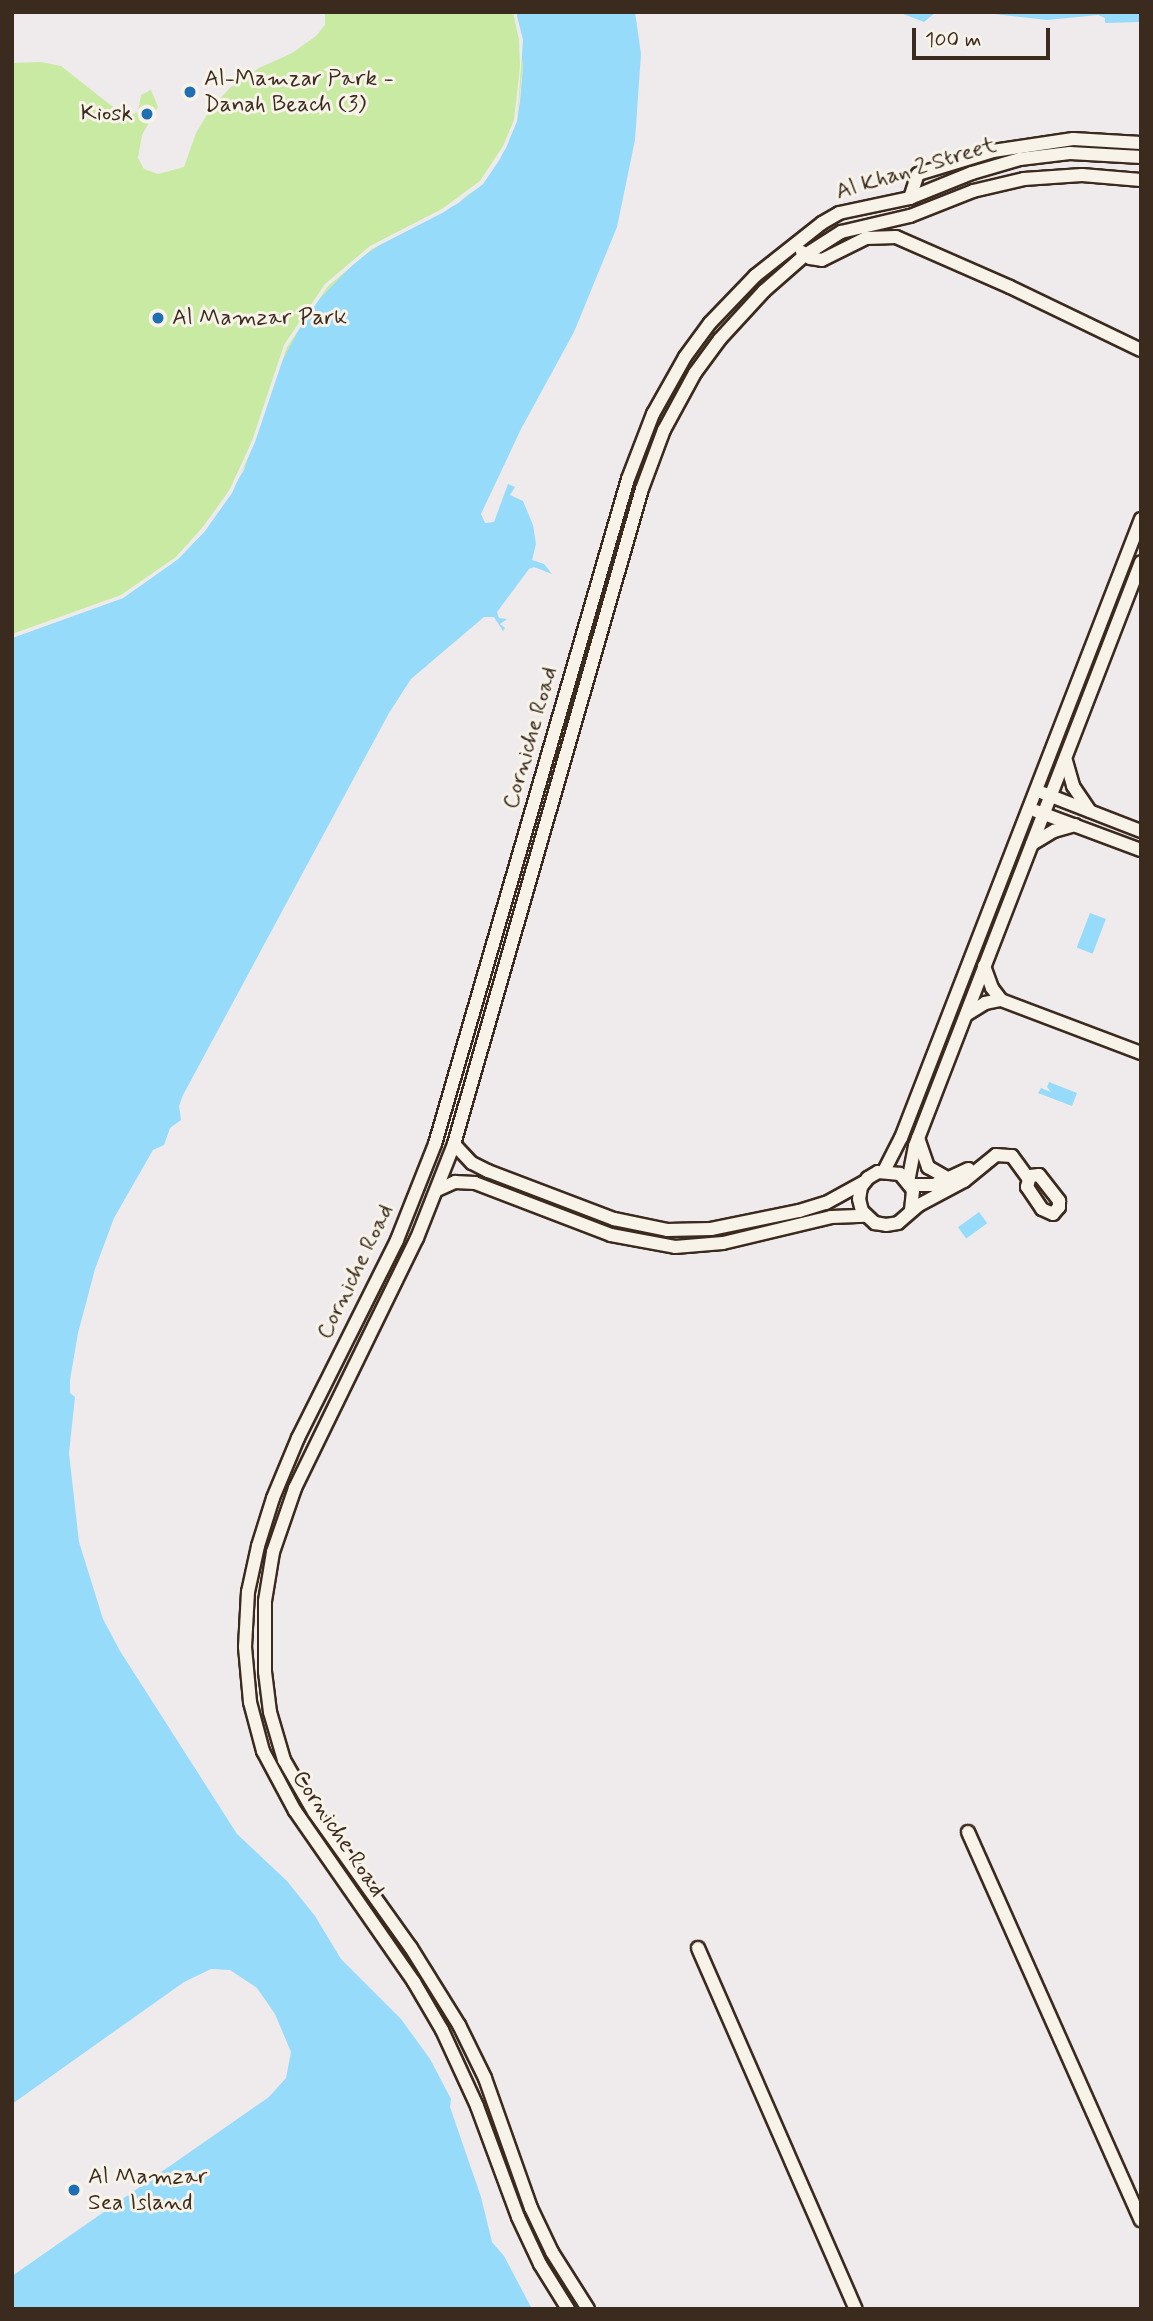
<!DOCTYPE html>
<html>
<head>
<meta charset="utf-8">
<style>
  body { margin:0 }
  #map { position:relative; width:1153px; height:2321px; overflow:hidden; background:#efebec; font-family:Mynerve,sans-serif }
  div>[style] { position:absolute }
  .green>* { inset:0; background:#c9eaa3 }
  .water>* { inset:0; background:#96dbf9; transform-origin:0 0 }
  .pier>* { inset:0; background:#efebec }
  .roads { filter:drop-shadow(2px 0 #3b2a1e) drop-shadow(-2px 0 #3b2a1e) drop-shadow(0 2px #3b2a1e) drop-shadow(0 -2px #3b2a1e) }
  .minor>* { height:12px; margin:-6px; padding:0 6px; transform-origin:6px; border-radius:6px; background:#f7f3e8 }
  .dots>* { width:19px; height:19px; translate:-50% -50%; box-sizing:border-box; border:4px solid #f7f3e8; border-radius:50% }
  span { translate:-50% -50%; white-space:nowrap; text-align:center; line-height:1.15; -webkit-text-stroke:6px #f7f3e8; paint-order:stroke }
  .poi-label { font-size:23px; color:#3b2a1e }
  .left { translate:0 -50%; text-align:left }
  .right { translate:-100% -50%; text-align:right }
  .street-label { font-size:23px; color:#3b2a1e }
  .frame { position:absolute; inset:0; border:14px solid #3b2a1e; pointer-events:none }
  .scale { position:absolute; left:912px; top:28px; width:138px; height:32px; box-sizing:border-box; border:4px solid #3b2a1e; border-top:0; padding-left:9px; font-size:21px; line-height:24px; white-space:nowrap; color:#3b2a1e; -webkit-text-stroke:5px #f7f3e8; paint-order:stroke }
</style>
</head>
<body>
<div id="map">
  <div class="green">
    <i style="clip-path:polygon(325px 12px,516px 12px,523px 67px,517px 121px,506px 148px,470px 195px,403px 231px,192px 546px,123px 598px,12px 638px,12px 63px,41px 62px,61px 66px,122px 114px,131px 115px,138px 112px,141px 95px,151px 90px,158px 107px,142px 135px,138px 158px,144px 169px,158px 174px,184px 167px,196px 133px,211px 108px,230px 88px,259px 68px,292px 53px,316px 36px,325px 25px)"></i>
  </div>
  <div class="water">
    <i style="clip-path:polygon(516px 12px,635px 12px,641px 54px,635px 140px,617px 227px,574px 332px,521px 429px,481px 514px,485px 523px,494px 522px,508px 484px,515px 487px,510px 495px,523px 501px,533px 525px,536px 544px,532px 560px,544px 564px,552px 574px,534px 567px,529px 569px,497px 612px,499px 618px,507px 619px,500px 624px,505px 628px,503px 631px,494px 617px,484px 617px,411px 679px,389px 713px,183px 1095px,179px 1106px,181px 1120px,170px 1128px,164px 1145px,153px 1150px,114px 1218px,95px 1269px,78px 1333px,70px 1380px,70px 1393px,75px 1397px,69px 1453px,79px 1542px,103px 1619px,120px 1651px,237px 1834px,287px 1881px,315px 1916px,341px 1959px,401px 2019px,430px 2059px,451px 2099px,450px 2107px,481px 2197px,492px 2242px,504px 2256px,532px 2309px,12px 2309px,12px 2276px,269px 2097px,286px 2078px,291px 2052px,275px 2014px,257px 1988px,230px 1970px,211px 1969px,184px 1982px,12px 2104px,12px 638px,123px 598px,178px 559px,205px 531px,244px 470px,279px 367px,310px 309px,356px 261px,389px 239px,457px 204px,483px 184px,500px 159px,517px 121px,520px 101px,523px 67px)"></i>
    <i style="clip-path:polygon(898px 12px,936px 12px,924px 22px)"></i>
    <i style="clip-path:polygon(977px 12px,1141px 12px,1141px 22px,1105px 23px,1105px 18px,1098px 15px,1047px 20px)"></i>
    <i style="left:1090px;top:913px;width:17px;height:37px;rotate:21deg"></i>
    <i style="clip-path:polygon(1049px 1082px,1077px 1093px,1072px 1106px,1038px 1093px,1041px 1088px,1051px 1092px,1047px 1087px)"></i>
    <i style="left:979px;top:1212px;width:14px;height:26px;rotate:54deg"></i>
  </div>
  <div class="pier">
    <i style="clip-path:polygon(513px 12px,516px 12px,523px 40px,517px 121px,506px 148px,483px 184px,444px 212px,372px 249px,328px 286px,287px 347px,255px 442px,232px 493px,205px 531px,178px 559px,123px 598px,12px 638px,15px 633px,121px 595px,176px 557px,202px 528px,229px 491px,252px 441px,284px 345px,325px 284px,370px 246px,442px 209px,480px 181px,503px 146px,514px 120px,520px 67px,519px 40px)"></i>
  </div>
  <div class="roads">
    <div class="minor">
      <i style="left:910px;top:198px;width:25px;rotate:-72deg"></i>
      <i style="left:918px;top:174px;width:78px;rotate:-17deg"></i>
      <i style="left:993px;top:151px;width:81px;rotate:-8.5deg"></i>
      <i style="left:1073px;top:139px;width:68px;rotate:3.4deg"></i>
      <i style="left:802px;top:252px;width:10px;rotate:37deg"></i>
      <i style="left:810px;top:258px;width:12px;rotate:9deg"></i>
      <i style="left:822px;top:260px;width:49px;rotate:-26.6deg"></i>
      <i style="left:866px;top:238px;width:30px;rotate:-2deg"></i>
      <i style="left:896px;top:237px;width:124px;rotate:23.7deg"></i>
      <i style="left:1010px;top:287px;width:145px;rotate:25.7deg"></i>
      <i style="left:1066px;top:761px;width:26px;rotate:74deg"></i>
      <i style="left:1073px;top:786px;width:30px;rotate:56deg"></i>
      <i style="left:1043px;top:793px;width:105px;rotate:21.2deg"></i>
      <i style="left:1036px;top:811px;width:112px;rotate:20.4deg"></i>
      <i style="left:1032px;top:844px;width:26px;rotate:-31deg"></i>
      <i style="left:1054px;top:831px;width:22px;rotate:-16deg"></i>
      <i style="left:984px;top:966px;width:23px;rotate:70deg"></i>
      <i style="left:992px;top:988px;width:15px;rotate:53deg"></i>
      <i style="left:966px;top:1015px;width:22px;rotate:-32deg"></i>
      <i style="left:985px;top:1003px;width:16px;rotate:-11deg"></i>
      <i style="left:1001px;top:1000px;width:150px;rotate:20.7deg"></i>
      <i style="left:918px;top:1138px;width:31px;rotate:71deg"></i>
      <i style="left:928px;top:1167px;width:24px;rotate:30deg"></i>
      <i style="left:454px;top:1144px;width:26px;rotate:47deg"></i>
      <i style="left:472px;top:1163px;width:18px;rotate:27deg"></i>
      <i style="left:488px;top:1171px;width:135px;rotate:20.9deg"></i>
      <i style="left:614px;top:1219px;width:54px;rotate:11.7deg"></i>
      <i style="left:667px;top:1230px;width:44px;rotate:-1.3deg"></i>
      <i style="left:711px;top:1229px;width:90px;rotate:-11.6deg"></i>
      <i style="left:799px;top:1211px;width:28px;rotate:-17deg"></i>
      <i style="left:826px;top:1203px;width:43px;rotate:-28.9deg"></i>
      <i style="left:884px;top:1171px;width:37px;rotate:-63deg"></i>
      <i style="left:901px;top:1138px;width:664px;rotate:-68.81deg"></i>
      <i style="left:1039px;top:1175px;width:33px;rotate:52deg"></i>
      <i style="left:1059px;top:1201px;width:6px;rotate:90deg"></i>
      <i style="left:1059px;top:1207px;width:9px;rotate:131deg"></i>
      <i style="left:1053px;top:1214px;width:12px;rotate:-156deg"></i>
      <i style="left:1042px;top:1209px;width:27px;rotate:-124deg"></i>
      <i style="left:1027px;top:1187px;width:11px;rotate:-75deg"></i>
      <i style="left:1030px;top:1176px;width:9px;rotate:-6deg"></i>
      <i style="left:908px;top:1182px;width:37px;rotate:-79deg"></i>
      <i style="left:915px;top:1146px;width:626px;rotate:-68.84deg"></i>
      <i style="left:911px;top:1185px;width:23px"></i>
      <i style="left:934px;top:1185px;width:38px;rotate:-25deg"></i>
      <i style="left:437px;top:1190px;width:20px;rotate:-24deg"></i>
      <i style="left:455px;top:1182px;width:20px;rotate:3deg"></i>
      <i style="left:475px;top:1183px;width:146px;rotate:20.9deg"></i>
      <i style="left:611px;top:1235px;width:65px;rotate:10.6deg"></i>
      <i style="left:675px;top:1247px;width:48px;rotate:-4.8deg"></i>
      <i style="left:723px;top:1243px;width:111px;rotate:-13.5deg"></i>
      <i style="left:831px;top:1217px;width:34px;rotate:-2deg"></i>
      <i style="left:911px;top:1210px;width:20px;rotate:-84deg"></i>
      <i style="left:913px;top:1190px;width:21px;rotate:-129deg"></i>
      <i style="left:900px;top:1174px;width:22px;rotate:-175deg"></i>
      <i style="left:878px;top:1172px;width:12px;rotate:149deg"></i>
      <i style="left:868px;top:1178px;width:11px;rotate:128deg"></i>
      <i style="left:861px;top:1187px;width:12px;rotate:99deg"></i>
      <i style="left:859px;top:1199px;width:12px;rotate:76deg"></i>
      <i style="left:862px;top:1211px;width:18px;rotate:43deg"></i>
      <i style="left:875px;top:1223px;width:11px;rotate:10deg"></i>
      <i style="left:886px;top:1225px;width:12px;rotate:-9deg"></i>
      <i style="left:898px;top:1223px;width:28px;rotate:-41deg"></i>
      <i style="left:919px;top:1205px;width:51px;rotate:-28.1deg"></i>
      <i style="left:964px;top:1181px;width:41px;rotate:-39.1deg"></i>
      <i style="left:996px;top:1155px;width:16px;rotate:4deg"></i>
      <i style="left:1012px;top:1156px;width:27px;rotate:54deg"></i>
      <i style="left:968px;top:1832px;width:425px;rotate:66deg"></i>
      <i style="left:698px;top:1948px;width:394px;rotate:66.4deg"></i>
      <i style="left:568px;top:2309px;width:53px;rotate:-121.9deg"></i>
      <i style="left:540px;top:2264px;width:52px;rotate:-115.1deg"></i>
      <i style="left:518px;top:2217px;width:118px;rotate:-110.3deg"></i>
      <i style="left:477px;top:2106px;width:84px;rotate:-114.7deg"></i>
      <i style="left:442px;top:2030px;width:56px;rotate:-120.3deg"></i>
      <i style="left:414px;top:1982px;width:208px;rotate:-124.8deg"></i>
      <i style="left:295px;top:1811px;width:68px;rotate:-118.1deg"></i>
      <i style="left:263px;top:1751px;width:51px;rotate:-104.9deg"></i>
      <i style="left:250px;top:1702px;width:55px;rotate:-95.2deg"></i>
      <i style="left:245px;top:1647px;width:55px;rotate:-86.9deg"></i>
      <i style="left:248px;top:1592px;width:47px;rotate:-77.7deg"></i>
      <i style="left:258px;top:1546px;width:50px;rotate:-72.6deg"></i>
      <i style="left:273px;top:1498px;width:65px;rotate:-67.4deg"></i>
      <i style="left:298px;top:1438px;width:221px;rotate:-63.4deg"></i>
      <i style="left:397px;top:1240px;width:103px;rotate:-68.4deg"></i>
      <i style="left:435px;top:1144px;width:692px;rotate:-73.82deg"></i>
      <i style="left:628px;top:479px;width:70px;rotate:-69deg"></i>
      <i style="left:653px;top:414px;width:65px;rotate:-60.7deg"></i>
      <i style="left:685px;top:357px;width:42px;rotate:-53.7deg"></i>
      <i style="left:710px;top:323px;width:65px;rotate:-46.2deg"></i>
      <i style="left:755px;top:276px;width:85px;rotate:-38.3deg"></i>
      <i style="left:822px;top:223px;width:20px;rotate:-30deg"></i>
      <i style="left:839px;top:213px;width:73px;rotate:-11.9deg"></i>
      <i style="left:910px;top:198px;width:67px;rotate:-22deg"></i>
      <i style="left:972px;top:173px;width:50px;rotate:-16.3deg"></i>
      <i style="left:1020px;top:159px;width:50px;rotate:-6.8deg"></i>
      <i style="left:1070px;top:153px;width:71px;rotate:3.2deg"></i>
      <i style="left:588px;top:2309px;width:67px;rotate:-122.3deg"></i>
      <i style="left:552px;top:2252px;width:49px;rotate:-115.5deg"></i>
      <i style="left:531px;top:2208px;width:138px;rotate:-109.5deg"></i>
      <i style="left:485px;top:2078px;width:59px;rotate:-116.1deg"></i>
      <i style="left:459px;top:2025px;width:91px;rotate:-121.9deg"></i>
      <i style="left:411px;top:1948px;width:167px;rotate:-125.5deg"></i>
      <i style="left:314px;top:1812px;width:60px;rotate:-120deg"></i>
      <i style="left:284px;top:1760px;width:50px;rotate:-106.3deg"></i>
      <i style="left:270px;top:1712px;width:40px;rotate:-97.1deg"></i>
      <i style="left:265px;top:1672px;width:71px;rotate:-90deg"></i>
      <i style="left:265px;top:1601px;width:50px;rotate:-80.7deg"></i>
      <i style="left:273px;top:1552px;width:68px;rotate:-71deg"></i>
      <i style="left:295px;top:1488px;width:278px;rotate:-64deg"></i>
      <i style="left:417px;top:1238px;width:101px;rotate:-68.5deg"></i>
      <i style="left:454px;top:1144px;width:681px;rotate:-73.99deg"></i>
      <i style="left:642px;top:489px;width:63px;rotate:-69.6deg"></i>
      <i style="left:664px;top:430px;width:65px;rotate:-61.5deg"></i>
      <i style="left:695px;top:373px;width:42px;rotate:-53.7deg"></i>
      <i style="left:720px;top:339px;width:65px;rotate:-47.5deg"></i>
      <i style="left:764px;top:291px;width:55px;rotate:-41.3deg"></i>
      <i style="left:805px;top:255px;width:43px;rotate:-32.6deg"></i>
      <i style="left:841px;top:232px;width:71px;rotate:-13.1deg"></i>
      <i style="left:910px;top:216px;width:68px;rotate:-21.6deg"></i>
      <i style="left:973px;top:191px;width:52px;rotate:-13.2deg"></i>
      <i style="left:1024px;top:179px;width:58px;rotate:-3.9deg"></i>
      <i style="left:1082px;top:175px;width:59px;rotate:4.8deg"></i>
    </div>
  </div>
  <div class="dots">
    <i style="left:190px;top:92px;background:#1f6fb2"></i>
    <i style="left:147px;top:114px;background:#1f6fb2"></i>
    <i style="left:158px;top:318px;background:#1f6fb2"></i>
    <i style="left:74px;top:2190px;background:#1f6fb2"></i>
  </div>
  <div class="poi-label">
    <span class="left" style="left:204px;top:92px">Al-Mamzar Park -<br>Danah Beach (3)</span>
    <span class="right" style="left:133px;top:114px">Kiosk</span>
    <span class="left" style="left:172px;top:318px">Al Mamzar Park</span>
    <span class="left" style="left:88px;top:2190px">Al Mamzar<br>Sea Island</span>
  </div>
  <div class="street-label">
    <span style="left:916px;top:169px;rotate:-17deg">Al Khan 2 Street</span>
    <span style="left:531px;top:738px;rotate:-74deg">Corniche Road</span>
    <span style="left:356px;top:1272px;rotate:-64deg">Corniche Road</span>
    <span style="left:338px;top:1834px;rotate:56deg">Corniche Road</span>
  </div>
  <div class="frame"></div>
  <div class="scale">100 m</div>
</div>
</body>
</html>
